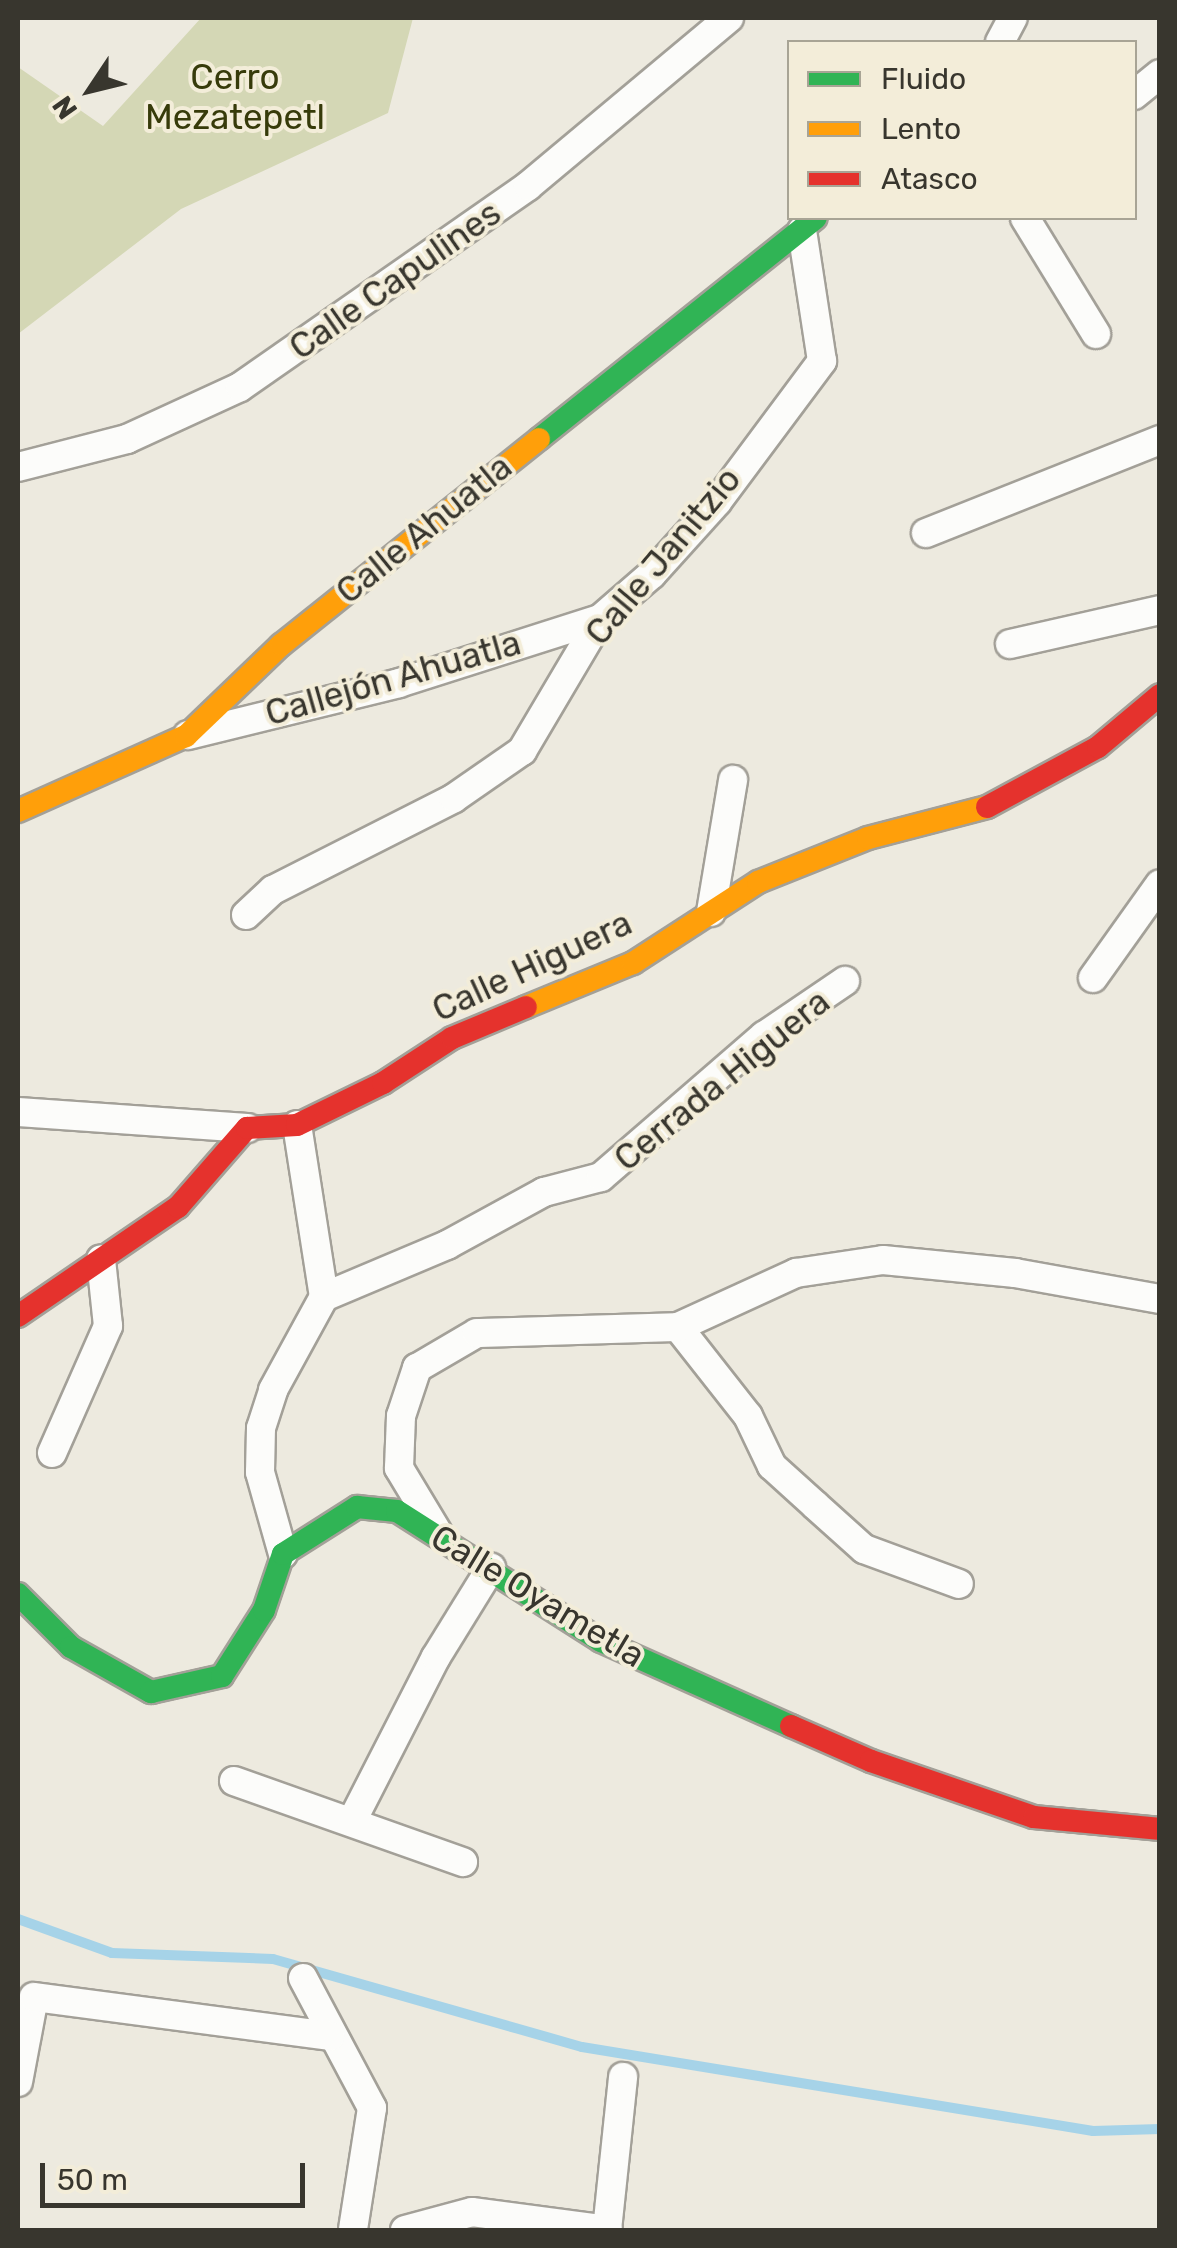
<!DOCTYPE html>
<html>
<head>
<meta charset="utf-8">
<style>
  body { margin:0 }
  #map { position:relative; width:1177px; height:2248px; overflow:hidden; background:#edeadf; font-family:Rubik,sans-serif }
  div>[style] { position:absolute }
  .green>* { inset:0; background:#d4d7b5 }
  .stream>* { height:10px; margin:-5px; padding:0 5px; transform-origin:5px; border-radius:5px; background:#a6d3e8 }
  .roads { filter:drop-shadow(2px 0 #a3a098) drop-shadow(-2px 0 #a3a098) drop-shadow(0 2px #a3a098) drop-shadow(0 -2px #a3a098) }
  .street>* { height:28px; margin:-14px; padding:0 14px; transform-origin:14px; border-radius:14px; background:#fcfcfa }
  .fast>* { height:22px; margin:-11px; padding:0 11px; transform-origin:11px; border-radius:11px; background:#30b455 }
  .slow>* { height:22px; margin:-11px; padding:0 11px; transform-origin:11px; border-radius:11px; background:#ff9f0a }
  .jam>* { height:22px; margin:-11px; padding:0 11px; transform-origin:11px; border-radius:11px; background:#e5322d }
  span { translate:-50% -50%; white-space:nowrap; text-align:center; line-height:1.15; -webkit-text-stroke:8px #f3edd9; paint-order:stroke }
  .park-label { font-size:35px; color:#373b0a }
  .street-label { font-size:35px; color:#38362e }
  .frame { position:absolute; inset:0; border:20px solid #38362e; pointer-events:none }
  .legend { position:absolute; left:787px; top:40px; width:350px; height:180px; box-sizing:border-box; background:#f3edd9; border:2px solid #a8a495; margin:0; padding:12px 18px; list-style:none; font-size:30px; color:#38362e }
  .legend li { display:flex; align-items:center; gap:20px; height:50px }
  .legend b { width:50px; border:2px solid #a8a495 }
  .north { position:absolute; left:40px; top:40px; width:100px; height:100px; -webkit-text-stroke:8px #f3edd9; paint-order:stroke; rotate:235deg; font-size:28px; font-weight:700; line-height:40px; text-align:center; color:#38362e }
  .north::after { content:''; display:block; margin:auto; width:35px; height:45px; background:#38362e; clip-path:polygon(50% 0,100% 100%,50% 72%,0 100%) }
  .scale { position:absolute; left:40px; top:2163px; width:265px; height:45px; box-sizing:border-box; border:5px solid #38362e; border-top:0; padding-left:12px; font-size:30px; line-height:35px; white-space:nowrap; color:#38362e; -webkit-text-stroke:8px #f3edd9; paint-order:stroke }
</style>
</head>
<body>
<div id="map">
  <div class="green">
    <i style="clip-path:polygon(201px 18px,413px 18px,388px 113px,181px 209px,18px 334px,18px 67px,103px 126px)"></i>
  </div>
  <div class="stream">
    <i style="left:18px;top:1919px;width:100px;rotate:19.9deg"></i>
    <i style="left:112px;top:1953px;width:161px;rotate:2.1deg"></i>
    <i style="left:273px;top:1959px;width:321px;rotate:15.9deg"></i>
    <i style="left:582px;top:2047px;width:518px;rotate:9.33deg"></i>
    <i style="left:1093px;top:2131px;width:67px;rotate:-1.7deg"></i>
  </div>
  <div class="roads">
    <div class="street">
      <i style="left:1000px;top:42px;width:27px;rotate:-62deg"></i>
      <i style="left:1134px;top:95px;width:33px;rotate:-39deg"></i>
      <i style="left:1025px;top:218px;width:136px;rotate:58.5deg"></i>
      <i style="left:18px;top:467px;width:113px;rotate:-14.4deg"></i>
      <i style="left:127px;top:439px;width:124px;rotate:-24.7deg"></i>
      <i style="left:240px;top:387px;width:351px;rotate:-34.9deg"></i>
      <i style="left:528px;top:186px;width:262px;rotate:-39.9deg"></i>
      <i style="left:926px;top:533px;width:252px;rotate:-21.7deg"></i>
      <i style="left:1010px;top:644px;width:154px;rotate:-12.8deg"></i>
      <i style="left:188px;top:735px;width:217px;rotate:-13.8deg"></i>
      <i style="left:399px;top:683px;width:211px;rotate:-17.7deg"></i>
      <i style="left:711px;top:912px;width:134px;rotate:-80.5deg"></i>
      <i style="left:246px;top:915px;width:37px;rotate:-43deg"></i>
      <i style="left:273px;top:890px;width:203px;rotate:-26.9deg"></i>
      <i style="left:454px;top:798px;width:83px;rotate:-34.7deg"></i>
      <i style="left:522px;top:751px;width:153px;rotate:-59.4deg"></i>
      <i style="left:600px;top:619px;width:69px;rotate:-40.9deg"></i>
      <i style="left:652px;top:574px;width:97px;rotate:-47.9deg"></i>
      <i style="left:717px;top:502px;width:176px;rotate:-53.3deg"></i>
      <i style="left:822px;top:361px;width:132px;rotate:-98.7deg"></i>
      <i style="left:1093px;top:978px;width:115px;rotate:-54.5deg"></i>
      <i style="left:18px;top:1112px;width:230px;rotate:4deg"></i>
      <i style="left:324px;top:1297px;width:134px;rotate:-22.9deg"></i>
      <i style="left:447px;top:1245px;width:111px;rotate:-28.7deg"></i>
      <i style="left:544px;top:1192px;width:59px;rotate:-14.7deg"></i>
      <i style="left:601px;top:1177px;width:216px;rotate:-40.9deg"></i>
      <i style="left:764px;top:1036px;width:98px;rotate:-34.2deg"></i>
      <i style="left:678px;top:1327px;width:113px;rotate:51.8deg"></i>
      <i style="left:748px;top:1416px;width:55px;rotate:64.4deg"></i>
      <i style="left:772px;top:1466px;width:58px;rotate:42.2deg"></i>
      <i style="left:815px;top:1505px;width:66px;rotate:41.9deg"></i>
      <i style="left:864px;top:1549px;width:101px;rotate:20.2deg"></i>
      <i style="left:52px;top:1453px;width:139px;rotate:-66.2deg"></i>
      <i style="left:108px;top:1326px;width:67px;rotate:-96deg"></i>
      <i style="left:438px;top:1533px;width:76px;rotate:-121deg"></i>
      <i style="left:399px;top:1468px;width:52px;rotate:-87.8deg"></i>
      <i style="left:401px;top:1416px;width:51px;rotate:-71.6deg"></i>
      <i style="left:417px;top:1368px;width:69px;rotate:-30.3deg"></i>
      <i style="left:477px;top:1333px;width:201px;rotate:-1.7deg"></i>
      <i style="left:678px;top:1327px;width:130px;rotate:-24.6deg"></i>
      <i style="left:796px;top:1273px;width:88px;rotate:-8.5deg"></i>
      <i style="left:883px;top:1260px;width:133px;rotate:5.6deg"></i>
      <i style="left:1015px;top:1273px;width:147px;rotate:10.2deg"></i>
      <i style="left:283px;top:1554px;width:85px;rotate:-105.7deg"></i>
      <i style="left:260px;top:1472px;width:44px;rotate:-88.7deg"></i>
      <i style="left:261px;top:1428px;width:40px;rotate:-72deg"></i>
      <i style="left:273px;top:1390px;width:106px;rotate:-61.3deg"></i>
      <i style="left:324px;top:1297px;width:174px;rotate:-98.9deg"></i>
      <i style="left:234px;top:1781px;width:243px;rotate:19.5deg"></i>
      <i style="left:352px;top:1821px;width:184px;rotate:-62.9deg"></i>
      <i style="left:436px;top:1657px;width:105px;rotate:-58.3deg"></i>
      <i style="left:303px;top:1978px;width:147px;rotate:62deg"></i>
      <i style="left:372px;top:2108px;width:123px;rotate:98.9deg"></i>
      <i style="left:18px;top:2082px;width:86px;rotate:-79.3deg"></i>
      <i style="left:34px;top:1997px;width:299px;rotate:7.5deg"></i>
      <i style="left:405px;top:2230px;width:69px;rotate:-15deg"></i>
      <i style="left:472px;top:2212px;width:137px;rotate:7.5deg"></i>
      <i style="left:607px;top:2230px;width:154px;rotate:-84deg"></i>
    </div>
    <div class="fast">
      <i style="left:539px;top:439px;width:354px;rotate:-38.6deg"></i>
      <i style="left:18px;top:1594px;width:75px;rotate:45deg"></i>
      <i style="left:71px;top:1647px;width:92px;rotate:29.4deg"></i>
      <i style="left:151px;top:1692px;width:73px;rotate:-12.7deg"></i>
      <i style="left:222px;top:1676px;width:78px;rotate:-57.5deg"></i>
      <i style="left:264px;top:1610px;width:59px;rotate:-71.3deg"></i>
      <i style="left:283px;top:1554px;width:88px;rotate:-32.4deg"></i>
      <i style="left:357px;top:1507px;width:40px;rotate:5.7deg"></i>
      <i style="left:397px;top:1511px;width:242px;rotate:32.5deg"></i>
      <i style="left:601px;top:1641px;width:208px;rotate:24.1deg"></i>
    </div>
    <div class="slow">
      <i style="left:18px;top:811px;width:184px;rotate:-24.1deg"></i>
      <i style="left:186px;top:736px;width:132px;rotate:-43.8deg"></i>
      <i style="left:281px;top:645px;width:330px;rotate:-38.6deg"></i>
      <i style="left:526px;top:1007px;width:116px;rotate:-22.4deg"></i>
      <i style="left:633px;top:963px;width:149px;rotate:-32.9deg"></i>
      <i style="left:758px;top:882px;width:118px;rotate:-21.8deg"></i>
      <i style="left:868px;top:838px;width:123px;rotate:-14.6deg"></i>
    </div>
    <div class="jam">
      <i style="left:987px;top:807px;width:126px;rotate:-28.4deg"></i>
      <i style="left:1098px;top:747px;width:81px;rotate:-40deg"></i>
      <i style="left:18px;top:1316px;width:194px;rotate:-34.3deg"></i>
      <i style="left:178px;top:1207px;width:105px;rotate:-48.9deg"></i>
      <i style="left:247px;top:1128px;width:50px;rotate:-3.4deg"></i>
      <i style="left:297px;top:1125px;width:96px;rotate:-26deg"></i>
      <i style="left:383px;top:1083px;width:82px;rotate:-33.1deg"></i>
      <i style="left:452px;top:1038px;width:80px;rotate:-22.7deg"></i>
      <i style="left:791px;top:1726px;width:87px;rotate:23.6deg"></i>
      <i style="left:871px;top:1761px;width:172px;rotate:19deg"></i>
      <i style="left:1034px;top:1817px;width:127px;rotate:5.4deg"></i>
    </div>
  </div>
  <div class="park-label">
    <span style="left:235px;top:97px">Cerro<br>Mezatepetl</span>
  </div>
  <div class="street-label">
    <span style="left:395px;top:280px;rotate:-35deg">Calle Capulines</span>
    <span style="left:424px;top:529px;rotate:-39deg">Calle Ahuatla</span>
    <span style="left:663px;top:556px;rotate:-50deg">Calle Janitzio</span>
    <span style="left:393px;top:678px;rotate:-16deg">Callejón Ahuatla</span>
    <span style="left:532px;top:966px;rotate:-25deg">Calle Higuera</span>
    <span style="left:722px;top:1080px;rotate:-39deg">Cerrada Higuera</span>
    <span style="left:538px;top:1596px;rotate:31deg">Calle Oyametla</span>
  </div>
  <div class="frame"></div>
  <ul class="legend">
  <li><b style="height:12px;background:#30b455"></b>Fluido</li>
  <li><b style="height:12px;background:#ff9f0a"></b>Lento</li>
  <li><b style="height:12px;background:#e5322d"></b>Atasco</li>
  </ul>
  <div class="north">N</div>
  <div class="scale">50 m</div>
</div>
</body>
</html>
